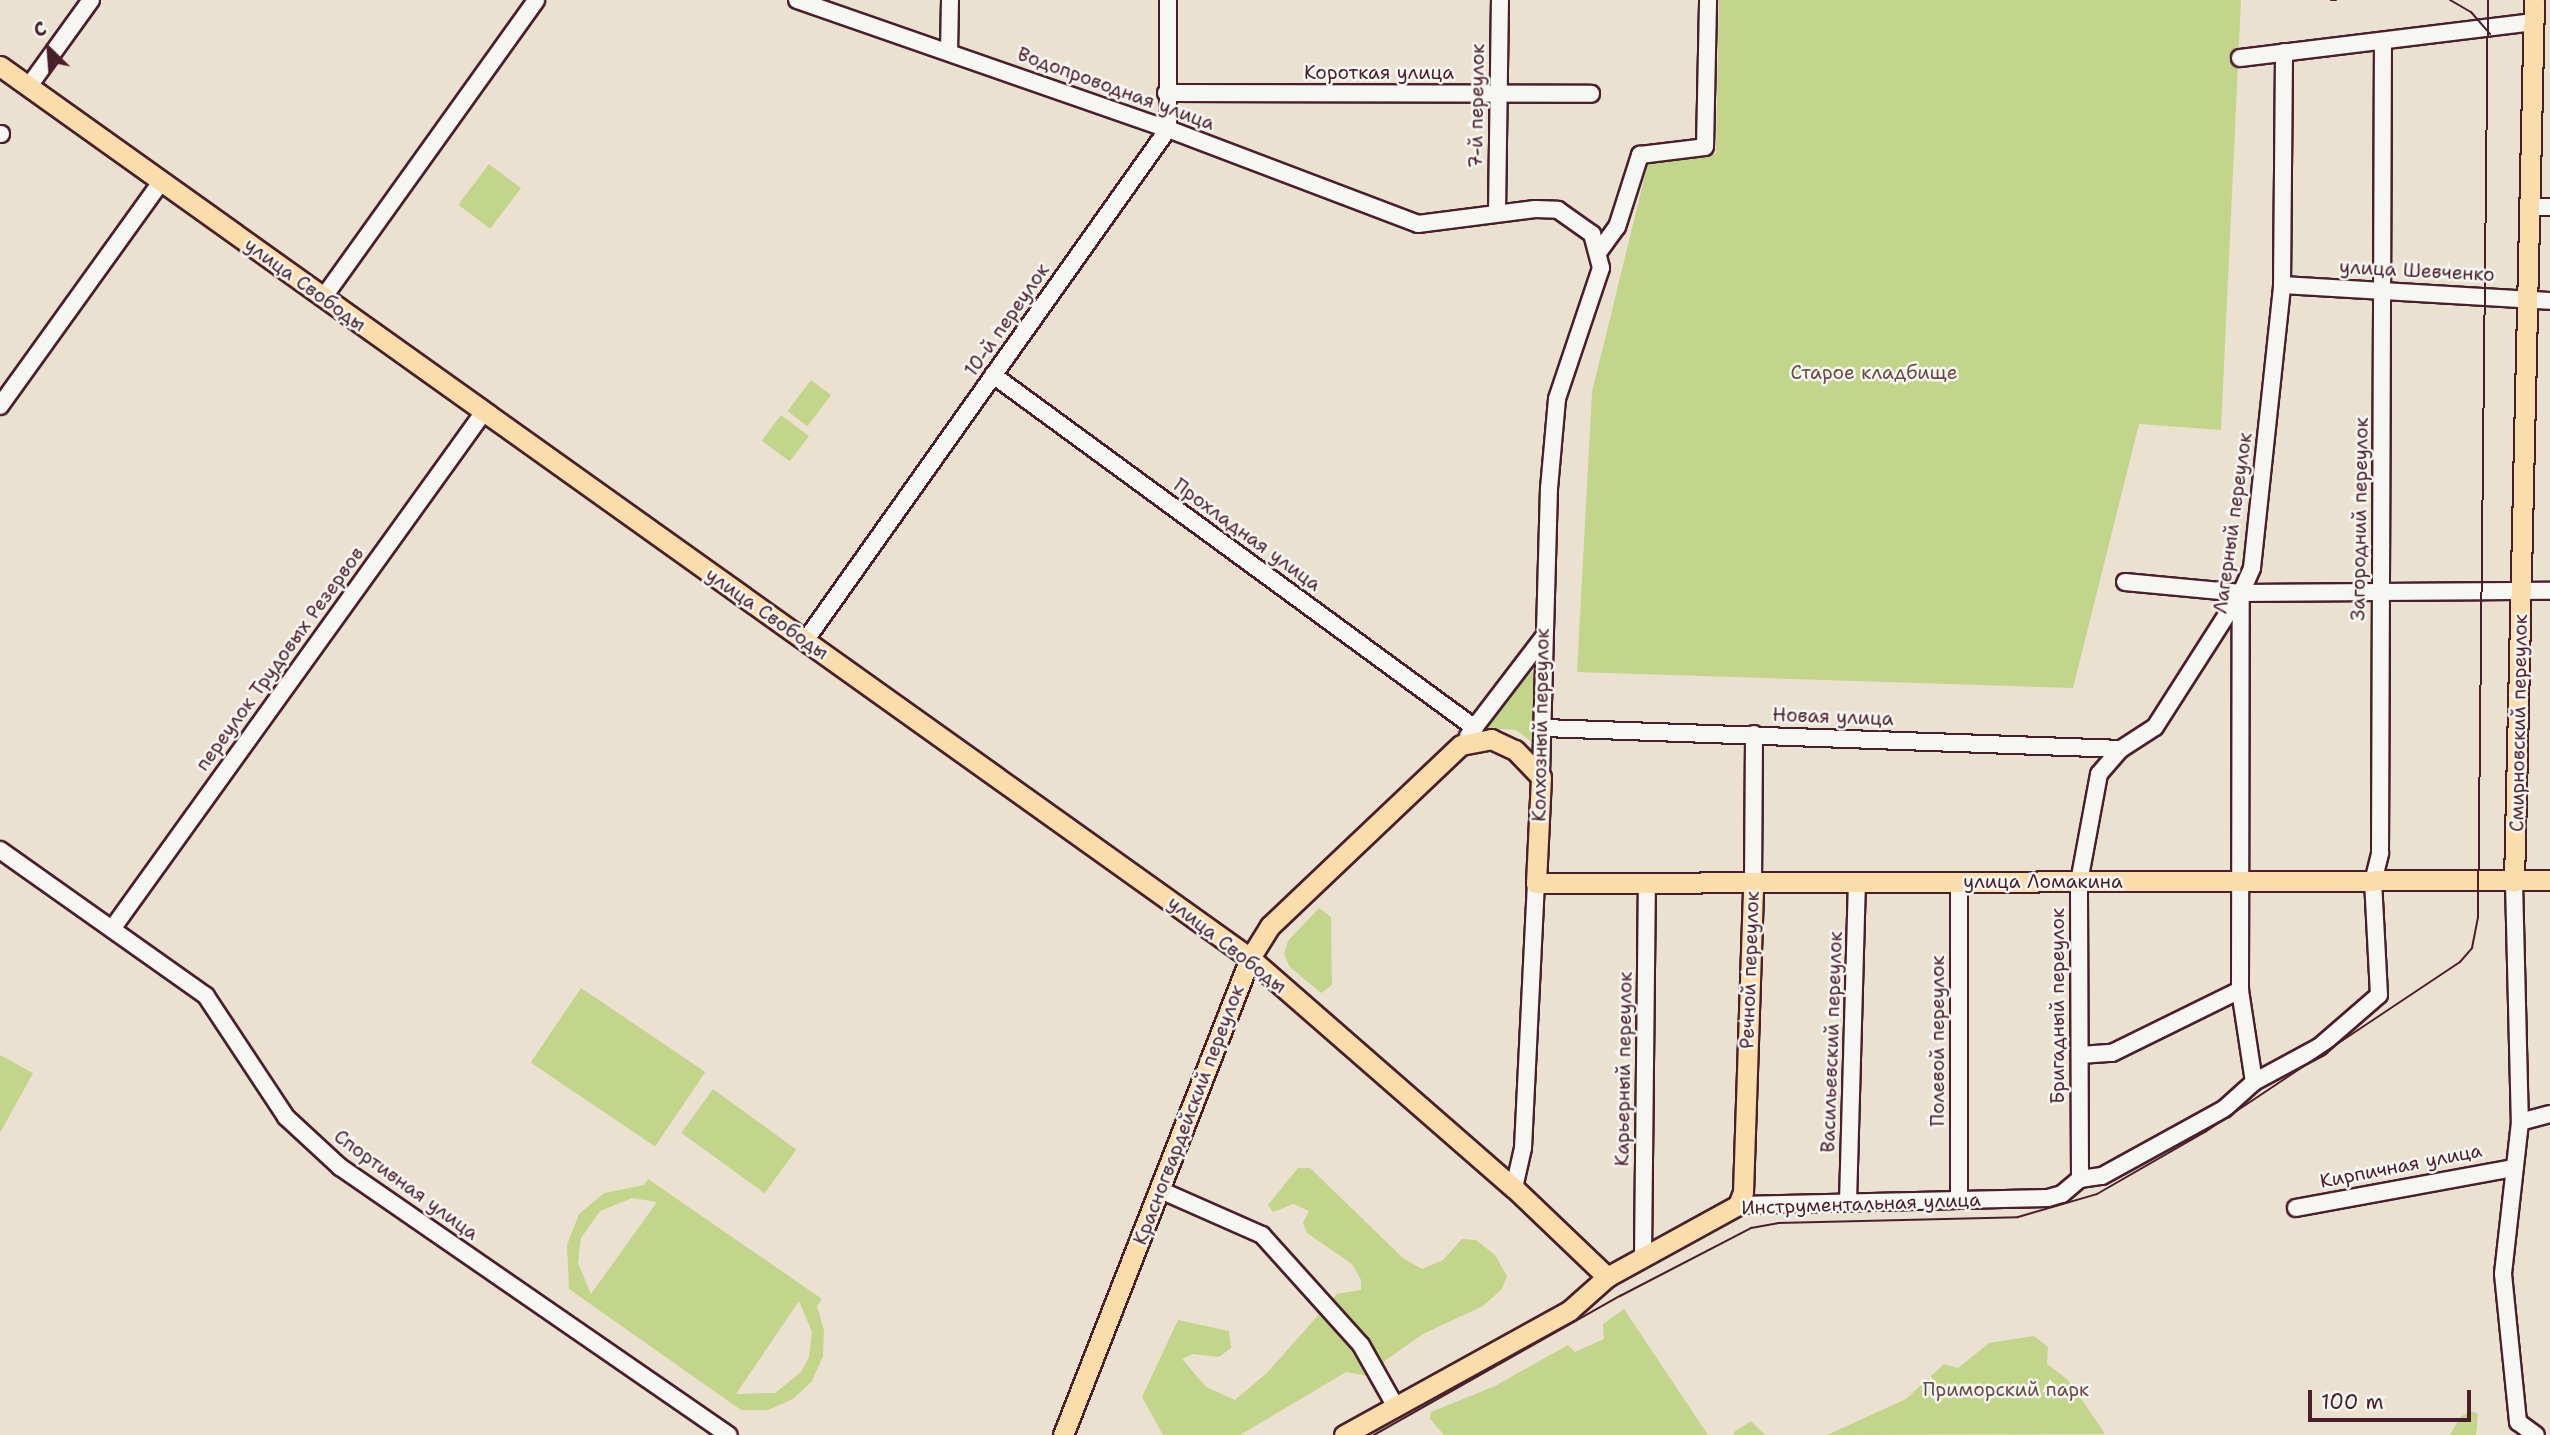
<!DOCTYPE html>
<html>
<head>
<meta charset="utf-8">
<style>
  body { margin:0 }
  #map { position:relative; width:2550px; height:1435px; overflow:hidden; background:#ebe1d1; font-family:"Shantell Sans",sans-serif }
  div>[style] { position:absolute }
  .green>* { inset:0; background:#c2d58a; transform-origin:0 0 }
  .roads { filter:drop-shadow(2px 0 #4a1f2b) drop-shadow(-2px 0 #4a1f2b) drop-shadow(0 2px #4a1f2b) drop-shadow(0 -2px #4a1f2b) }
  .minor>* { height:16px; margin:-8px; padding:0 8px; transform-origin:8px; border-radius:8px; background:#f6f6f2 }
  .major>* { height:19px; margin:-9.5px; padding:0 9.5px; transform-origin:9.5px; border-radius:9.5px; background:#f9deab }
  .tram>* { height:2px; margin:-1px; padding:0 1px; transform-origin:1px; border-radius:1px; background:#4a1f2b }
  span { translate:-50% -50%; white-space:nowrap; text-align:center; line-height:1.15; -webkit-text-stroke:5px #f6f6f2; paint-order:stroke }
  .street-label { font-size:19px; color:#4a1f2b }
  .park-label { font-size:19px; color:#684c43 }
  .north { position:absolute; left:14px; top:14px; width:70px; height:70px; -webkit-text-stroke:5px #f6f6f2; paint-order:stroke; rotate:335deg; font-size:19px; font-weight:700; line-height:28px; text-align:center; color:#4a1f2b }
  .north::after { content:''; display:block; margin:auto; width:24px; height:32px; background:#4a1f2b; clip-path:polygon(50% 0,100% 100%,50% 72%,0 100%) }
  .scale { position:absolute; left:2308px; top:1390px; width:163px; height:32px; box-sizing:border-box; border:4px solid #4a1f2b; border-top:0; padding-left:9px; font-size:21px; line-height:24px; white-space:nowrap; color:#4a1f2b; -webkit-text-stroke:5px #f6f6f2; paint-order:stroke }
</style>
</head>
<body>
<div id="map">
  <div class="green">
    <i style="clip-path:polygon(1719px 0,2241px 0,2221px 430px,2139px 424px,2073px 688px,1577px 672px,1592px 392px,1649px 159px,1716px 154px)"></i>
    <i style="left:489px;top:164px;width:40px;height:51px;rotate:37deg"></i>
    <i style="left:811px;top:380px;width:25px;height:39px;rotate:37deg"></i>
    <i style="left:781px;top:415px;width:35px;height:32px;rotate:37deg"></i>
    <i style="clip-path:polygon(1534px 671px,1540px 677px,1536px 745px,1516px 730px,1486px 728px,1485px 724px,1521px 680px)"></i>
    <i style="clip-path:polygon(1319px 908px,1331px 917px,1332px 985px,1321px 993px,1290px 967px,1284px 954px,1288px 941px)"></i>
    <i style="left:581px;top:988px;width:150px;height:90px;rotate:34deg"></i>
    <i style="clip-path:polygon(0 1055px,33px 1073px,0 1133px)"></i>
    <i style="left:713px;top:1089px;width:103px;height:54px;rotate:36deg"></i>
    <i style="clip-path:polygon(1298px 1168px,1310px 1168px,1403px 1258px,1422px 1269px,1443px 1260px,1462px 1239px,1476px 1240px,1495px 1255px,1507px 1276px,1502px 1289px,1483px 1306px,1423px 1334px,1386px 1360px,1372px 1377px,1346px 1372px,1240px 1435px,1163px 1435px,1142px 1397px,1178px 1320px,1229px 1331px,1231px 1348px,1219px 1357px,1193px 1354px,1182px 1359px,1206px 1387px,1235px 1400px,1267px 1373px,1337px 1294px,1361px 1290px,1361px 1280px,1352px 1264px,1307px 1233px,1303px 1223px,1309px 1211px,1293px 1204px,1273px 1212px,1268px 1205px)"></i>
    <i style="clip-path:polygon(evenodd,648px 1179px,822px 1299px,817px 1306px,824px 1330px,823px 1356px,812px 1381px,793px 1399px,768px 1410px,741px 1410px,569px 1289px,567px 1245px,579px 1214px,604px 1193px,644px 1185px,648px 1179px,632px 1198px,657px 1202px,591px 1294px,578px 1263px,581px 1238px,600px 1211px,632px 1198px,648px 1179px,799px 1301px,812px 1332px,809px 1357px,801px 1372px,775px 1393px,736px 1394px,799px 1301px)"></i>
    <i style="clip-path:polygon(1624px 1309px,1708px 1435px,1444px 1435px,1430px 1419px,1431px 1412px,1495px 1386px,1568px 1345px,1575px 1352px,1604px 1339px,1603px 1324px)"></i>
    <i style="clip-path:polygon(2034px 1336px,2048px 1347px,2047px 1364px,2067px 1379px,2074px 1388px,2073px 1397px,2078px 1394px,2105px 1434px,1827px 1435px,1906px 1399px,1944px 1364px,1958px 1368px,1989px 1343px)"></i>
    <i style="clip-path:polygon(2471px 1411px,2478px 1414px,2476px 1435px,2450px 1435px,2460px 1417px)"></i>
    <i style="clip-path:polygon(1751px 1421px,1765px 1435px,1734px 1435px,1734px 1432px)"></i>
  </div>
  <div class="roads">
    <div class="minor">
      <i style="left:797px;top:0;width:393px;rotate:19.2deg"></i>
      <i style="left:1168px;top:129px;width:267px;rotate:20.8deg"></i>
      <i style="left:1418px;top:224px;width:118px;rotate:-7.3deg"></i>
      <i style="left:1535px;top:209px;width:23px;rotate:2deg"></i>
      <i style="left:1558px;top:210px;width:42px;rotate:35.2deg"></i>
      <i style="left:1592px;top:234px;width:35px;rotate:75deg"></i>
      <i style="left:1601px;top:268px;width:138px;rotate:108.6deg"></i>
      <i style="left:1557px;top:399px;width:89px;rotate:95.1deg"></i>
      <i style="left:1549px;top:488px;width:289px;rotate:91.6deg"></i>
      <i style="left:949px;top:52px;width:52px;rotate:-88.9deg"></i>
      <i style="left:2240px;top:58px;width:296px;rotate:-7deg"></i>
      <i style="left:29px;top:86px;width:106px;rotate:-54.2deg"></i>
      <i style="left:1166px;top:93px;width:425px;rotate:0.1deg"></i>
      <i style="left:0;top:134px;width:1px"></i>
      <i style="left:2530px;top:207px;width:20px"></i>
      <i style="left:1497px;top:213px;width:213px;rotate:-89.2deg"></i>
      <i style="left:1600px;top:250px;width:29px;rotate:-54deg"></i>
      <i style="left:1617px;top:227px;width:76px;rotate:-72.3deg"></i>
      <i style="left:1640px;top:155px;width:65px;rotate:-7deg"></i>
      <i style="left:1705px;top:147px;width:147px;rotate:-88.8deg"></i>
      <i style="left:2282px;top:285px;width:268px;rotate:3.4deg"></i>
      <i style="left:323px;top:298px;width:366px;rotate:-54.4deg"></i>
      <i style="left:993px;top:375px;width:597px;rotate:36.22deg"></i>
      <i style="left:0;top:406px;width:276px;rotate:-54.3deg"></i>
      <i style="left:2125px;top:582px;width:117px;rotate:5.4deg"></i>
      <i style="left:2241px;top:593px;width:309px;rotate:-0.4deg"></i>
      <i style="left:805px;top:641px;width:628px;rotate:-54.66deg"></i>
      <i style="left:1168px;top:129px;width:129px;rotate:-90deg"></i>
      <i style="left:1544px;top:728px;width:577px;rotate:2.08deg"></i>
      <i style="left:1468px;top:736px;width:123px;rotate:-52.6deg"></i>
      <i style="left:0;top:850px;width:252px;rotate:35.3deg"></i>
      <i style="left:206px;top:996px;width:145px;rotate:56.5deg"></i>
      <i style="left:286px;top:1117px;width:74px;rotate:42.8deg"></i>
      <i style="left:340px;top:1167px;width:472px;rotate:34.6deg"></i>
      <i style="left:2514px;top:882px;width:240px;rotate:88.6deg"></i>
      <i style="left:2520px;top:1122px;width:153px;rotate:96.4deg"></i>
      <i style="left:2503px;top:1274px;width:149px;rotate:84.2deg"></i>
      <i style="left:2518px;top:1422px;width:22px;rotate:36deg"></i>
      <i style="left:1753px;top:883px;width:149px;rotate:-89.6deg"></i>
      <i style="left:1959px;top:883px;width:317px;rotate:90deg"></i>
      <i style="left:112px;top:929px;width:636px;rotate:-54.28deg"></i>
      <i style="left:2080px;top:1055px;width:32px;rotate:-4deg"></i>
      <i style="left:2112px;top:1053px;width:143px;rotate:-26.2deg"></i>
      <i style="left:2254px;top:1082px;width:93px;rotate:-98.7deg"></i>
      <i style="left:2240px;top:990px;width:397px;rotate:-89.9deg"></i>
      <i style="left:2241px;top:593px;width:27px;rotate:-66deg"></i>
      <i style="left:2252px;top:568px;width:285px;rotate:-83.9deg"></i>
      <i style="left:2282px;top:285px;width:233px;rotate:-89.5deg"></i>
      <i style="left:2520px;top:1122px;width:31px;rotate:-15deg"></i>
      <i style="left:2080px;top:1179px;width:297px;rotate:-90.2deg"></i>
      <i style="left:2079px;top:882px;width:110px;rotate:-79.5deg"></i>
      <i style="left:2099px;top:774px;width:33px;rotate:-49deg"></i>
      <i style="left:2121px;top:749px;width:40px;rotate:-32.9deg"></i>
      <i style="left:2155px;top:727px;width:158px;rotate:-57.4deg"></i>
      <i style="left:1514px;top:1188px;width:41px;rotate:-77.3deg"></i>
      <i style="left:1523px;top:1148px;width:265px;rotate:-87.2deg"></i>
      <i style="left:1160px;top:1190px;width:111px;rotate:23.8deg"></i>
      <i style="left:1262px;top:1235px;width:148px;rotate:48deg"></i>
      <i style="left:1361px;top:1345px;width:71px;rotate:60.6deg"></i>
      <i style="left:1848px;top:1202px;width:319px;rotate:-88.4deg"></i>
      <i style="left:1738px;top:1205px;width:310px;rotate:-1.3deg"></i>
      <i style="left:2048px;top:1198px;width:15px;rotate:-16deg"></i>
      <i style="left:2062px;top:1194px;width:23px;rotate:-40deg"></i>
      <i style="left:2080px;top:1179px;width:22px;rotate:-8deg"></i>
      <i style="left:2102px;top:1176px;width:139px;rotate:-28.8deg"></i>
      <i style="left:2224px;top:1109px;width:40px;rotate:-42deg"></i>
      <i style="left:2254px;top:1082px;width:74px;rotate:-28.3deg"></i>
      <i style="left:2319px;top:1047px;width:79px;rotate:-40.9deg"></i>
      <i style="left:2379px;top:995px;width:113px;rotate:-93deg"></i>
      <i style="left:2373px;top:882px;width:30px;rotate:-76deg"></i>
      <i style="left:2380px;top:853px;width:810px;rotate:-89.79deg"></i>
      <i style="left:2296px;top:1208px;width:222px;rotate:-10.4deg"></i>
      <i style="left:1643px;top:1256px;width:373px;rotate:-89.4deg"></i>
    </div>
    <div class="major">
      <i style="left:0;top:66px;width:1536px;rotate:35.51deg"></i>
      <i style="left:1250px;top:958px;width:350px;rotate:41.1deg"></i>
      <i style="left:1514px;top:1188px;width:129px;rotate:43.7deg"></i>
      <i style="left:2514px;top:882px;width:882px;rotate:-88.7deg"></i>
      <i style="left:1063px;top:1435px;width:512px;rotate:-68.59deg"></i>
      <i style="left:1250px;top:958px;width:38px;rotate:-58deg"></i>
      <i style="left:1270px;top:926px;width:263px;rotate:-43.5deg"></i>
      <i style="left:1461px;top:745px;width:31px;rotate:-11deg"></i>
      <i style="left:1491px;top:739px;width:26px;rotate:25deg"></i>
      <i style="left:1515px;top:750px;width:37px;rotate:46deg"></i>
      <i style="left:1541px;top:777px;width:106px;rotate:92.7deg"></i>
      <i style="left:1536px;top:883px;width:1014px;rotate:-0.17deg"></i>
      <i style="left:1344px;top:1435px;width:258px;rotate:-28.9deg"></i>
      <i style="left:1570px;top:1310px;width:50px;rotate:-41.7deg"></i>
      <i style="left:1607px;top:1277px;width:149px;rotate:-28.8deg"></i>
      <i style="left:1738px;top:1205px;width:14px;rotate:-69deg"></i>
      <i style="left:1743px;top:1192px;width:309px;rotate:-88.1deg"></i>
    </div>
  </div>
  <div class="tram">
    <i style="left:2331px;top:0;width:5px"></i>
    <i style="left:2450px;top:0;width:24px;rotate:30deg"></i>
    <i style="left:2471px;top:12px;width:29px;rotate:49deg"></i>
    <i style="left:1374px;top:1435px;width:283px;rotate:-29.5deg"></i>
    <i style="left:1620px;top:1296px;width:148px;rotate:-27.4deg"></i>
    <i style="left:1751px;top:1228px;width:27px;rotate:-10deg"></i>
    <i style="left:1778px;top:1223px;width:240px;rotate:-1.4deg"></i>
    <i style="left:2018px;top:1217px;width:82px;rotate:-16.2deg"></i>
    <i style="left:2097px;top:1194px;width:125px;rotate:-29.9deg"></i>
    <i style="left:2205px;top:1132px;width:306px;rotate:-33.7deg"></i>
    <i style="left:2460px;top:962px;width:18px;rotate:-49deg"></i>
    <i style="left:2472px;top:948px;width:32px;rotate:-79deg"></i>
    <i style="left:2478px;top:917px;width:917px;rotate:-89.38deg"></i>
  </div>
  <div class="street-label">
    <span style="left:1379px;top:73px">Короткая улица</span>
    <span style="left:1116px;top:89px;rotate:20deg">Водопроводная улица</span>
    <span style="left:1477px;top:106px;rotate:-89deg">7-й переулок</span>
    <span style="left:2417px;top:271px;rotate:3deg">улица Шевченко</span>
    <span style="left:305px;top:285px;rotate:36deg">улица Свободы</span>
    <span style="left:1007px;top:320px;rotate:-55deg">10-й переулок</span>
    <span style="left:2360px;top:519px;rotate:-89deg">Загородний переулок</span>
    <span style="left:2233px;top:523px;rotate:-82deg">Лагерный переулок</span>
    <span style="left:1247px;top:535px;rotate:36deg">Прохладная улица</span>
    <span style="left:767px;top:614px;rotate:35deg">улица Свободы</span>
    <span style="left:280px;top:659px;rotate:-54deg">переулок Трудовых Резервов</span>
    <span style="left:1833px;top:717px;rotate:2deg">Новая улица</span>
    <span style="left:2519px;top:723px;rotate:-89deg">Смирновский переулок</span>
    <span style="left:1541px;top:725px;rotate:-89deg">Колхозный переулок</span>
    <span style="left:2043px;top:882px">улица Ломакина</span>
    <span style="left:1227px;top:945px;rotate:38deg">улица Свободы</span>
    <span style="left:1750px;top:970px;rotate:-88deg">Речной переулок</span>
    <span style="left:2058px;top:1006px;rotate:-90deg">Бригадный переулок</span>
    <span style="left:1938px;top:1041px;rotate:-90deg">Полевой переулок</span>
    <span style="left:1832px;top:1042px;rotate:-88deg">Васильевский переулок</span>
    <span style="left:1624px;top:1069px;rotate:-89deg">Карьерный переулок</span>
    <span style="left:1189px;top:1115px;rotate:-69deg">Красногвардейский переулок</span>
    <span style="left:2401px;top:1166px;rotate:-11deg">Кирпичная улица</span>
    <span style="left:406px;top:1185px;rotate:36deg">Спортивная улица</span>
    <span style="left:1861px;top:1204px;rotate:-2deg">Инструментальная улица</span>
  </div>
  <div class="park-label">
    <span style="left:1874px;top:373px">Старое кладбище</span>
    <span style="left:2006px;top:1390px">Приморский парк</span>
  </div>
  <div class="north">С</div>
  <div class="scale">100 m</div>
</div>
</body>
</html>
